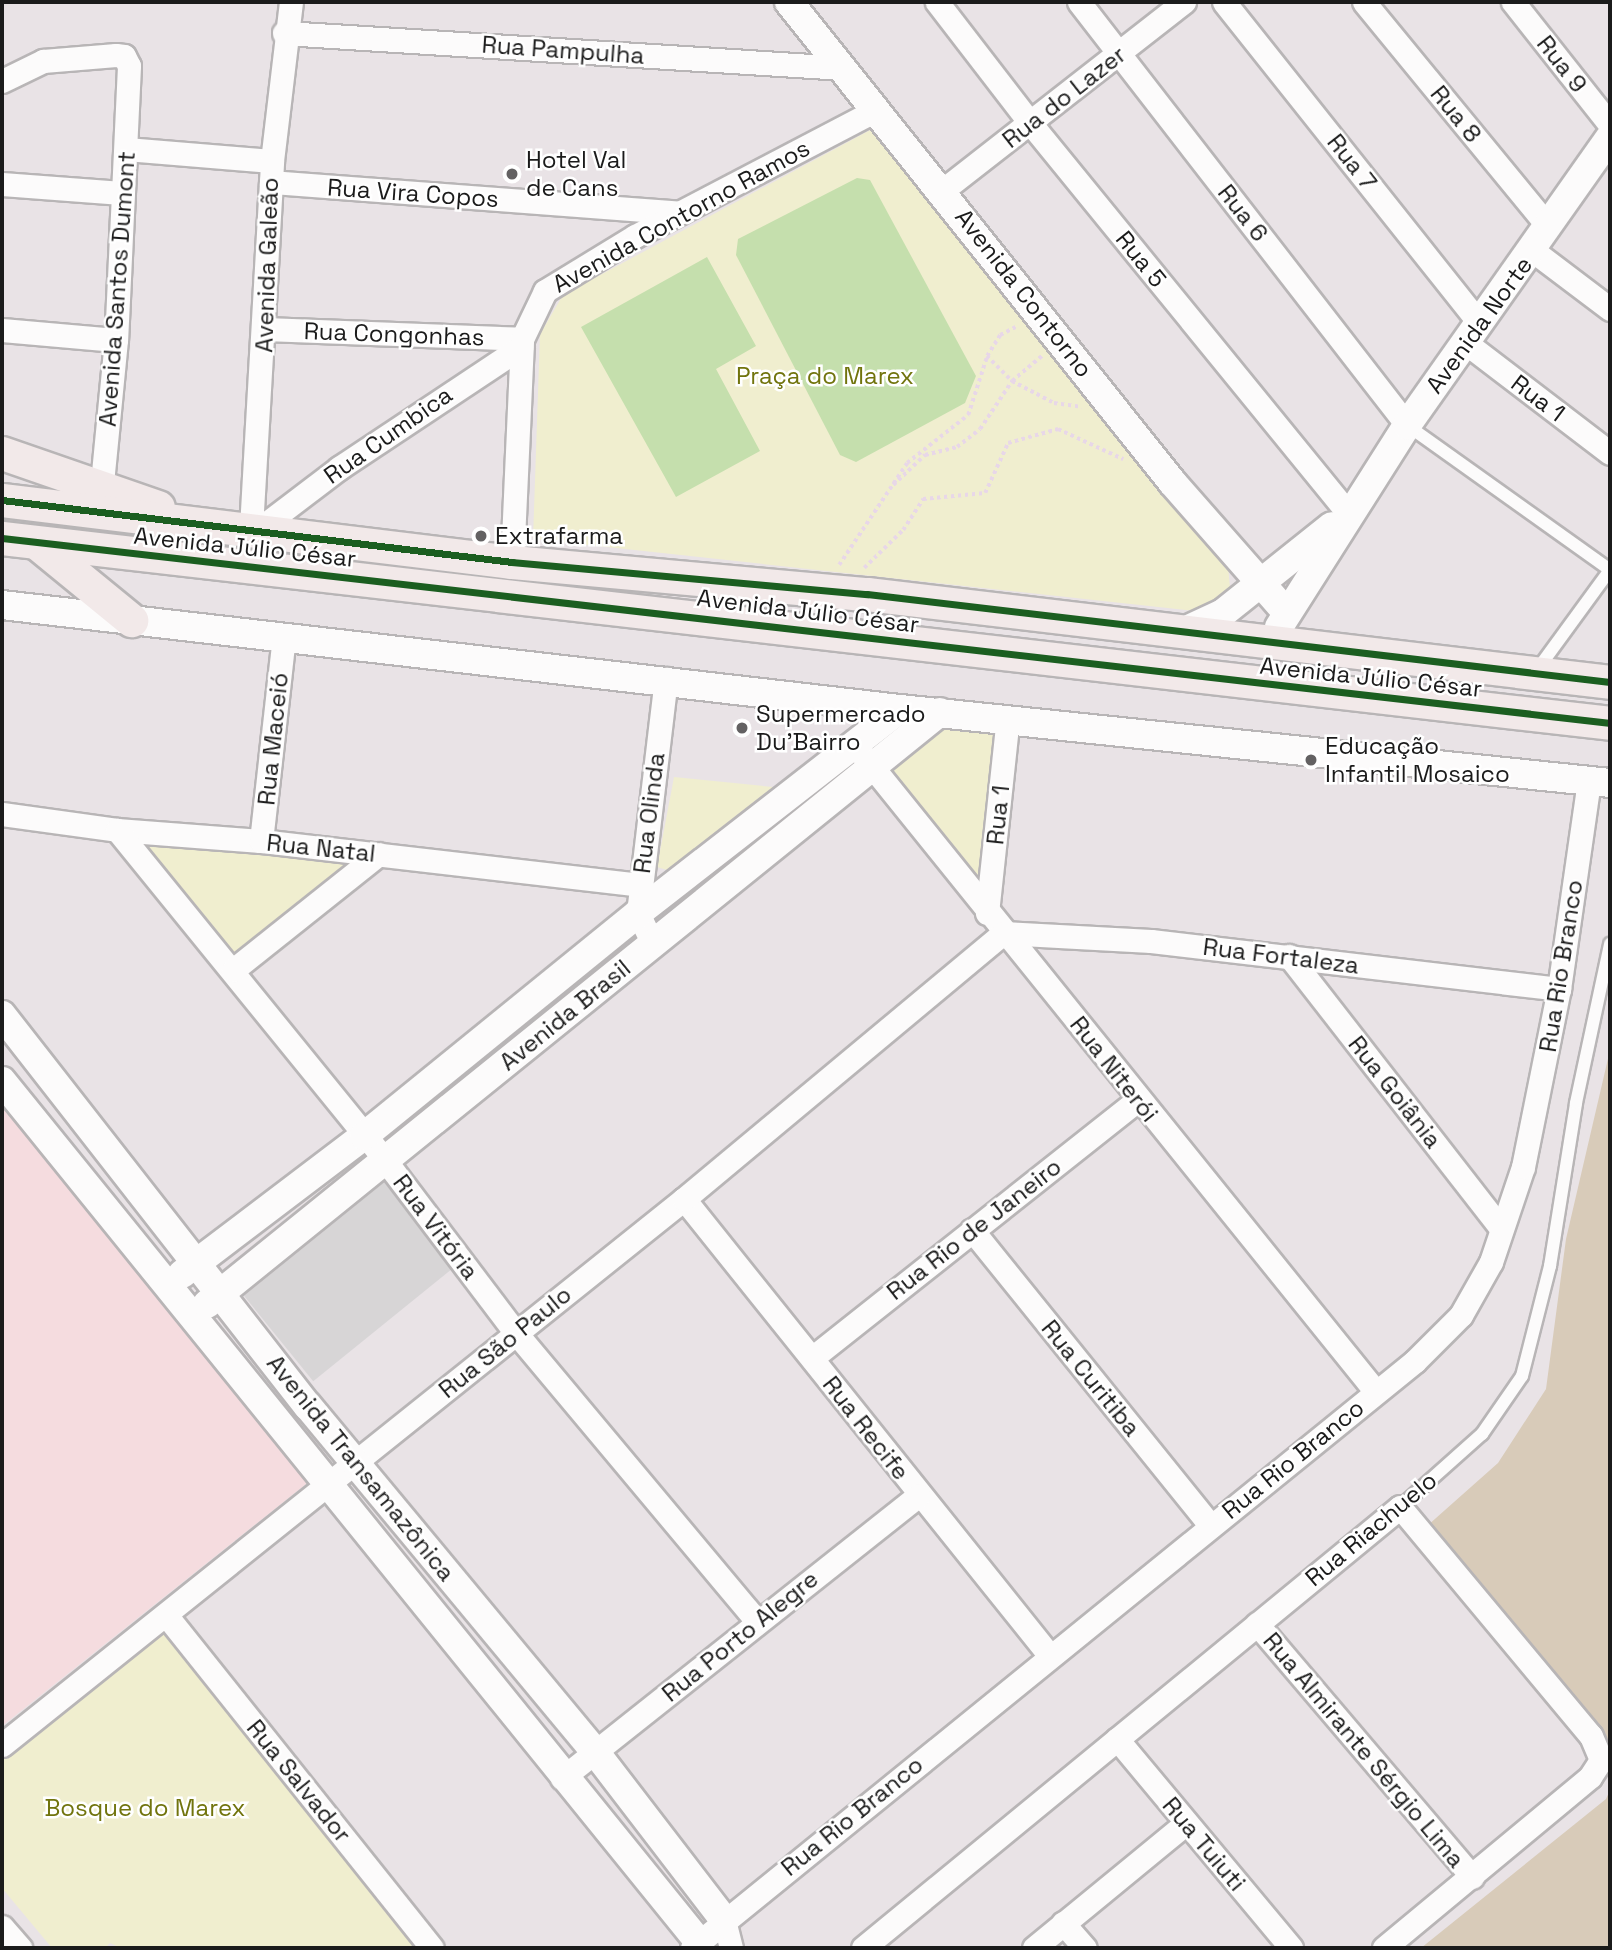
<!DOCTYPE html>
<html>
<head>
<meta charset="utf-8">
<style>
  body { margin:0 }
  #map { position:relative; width:1612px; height:1950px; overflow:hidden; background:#e9e3e6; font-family:"Space Grotesk",sans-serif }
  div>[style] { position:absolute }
  .education>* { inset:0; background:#f5dcdf }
  .religious>* { inset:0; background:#d7d5d6; transform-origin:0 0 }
  .forest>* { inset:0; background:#d8cbb9 }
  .park>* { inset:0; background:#f0eecf }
  .pitch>* { inset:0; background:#c5dfad }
  .path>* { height:3.5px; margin-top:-1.75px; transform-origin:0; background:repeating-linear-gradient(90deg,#e8d7e8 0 3.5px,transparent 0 7px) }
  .roads { filter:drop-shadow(2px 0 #b8b5b6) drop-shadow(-2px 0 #b8b5b6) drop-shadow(0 2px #b8b5b6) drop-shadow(0 -2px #b8b5b6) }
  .service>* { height:12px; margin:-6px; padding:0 6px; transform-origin:6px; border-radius:6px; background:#fcfbfb }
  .minor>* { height:23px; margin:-11.5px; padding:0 11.5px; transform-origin:11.5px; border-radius:11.5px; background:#fcfbfb }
  .tertiary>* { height:28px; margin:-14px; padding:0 14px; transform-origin:14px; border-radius:14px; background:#fcfbfb }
  .secondary>* { height:33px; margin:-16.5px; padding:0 16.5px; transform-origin:16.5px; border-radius:16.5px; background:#f2e9e9 }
  .cycleway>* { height:7px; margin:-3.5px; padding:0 3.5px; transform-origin:3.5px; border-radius:3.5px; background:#1b5e20 }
  .dots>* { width:19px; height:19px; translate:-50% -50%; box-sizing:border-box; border:4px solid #fff; border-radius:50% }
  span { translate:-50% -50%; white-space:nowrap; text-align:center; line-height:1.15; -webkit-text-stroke:5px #fff; paint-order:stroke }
  .street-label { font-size:24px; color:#1b1b1b }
  .poi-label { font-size:24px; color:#1b1b1b }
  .left { translate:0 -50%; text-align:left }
  .park-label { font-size:24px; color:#71740d }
  .frame { position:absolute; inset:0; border:4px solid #1b1b1b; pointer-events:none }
</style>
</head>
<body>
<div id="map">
  <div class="education">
    <i style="clip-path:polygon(2px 1094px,311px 1480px,2px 1726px)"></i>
  </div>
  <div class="religious">
    <i style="left:387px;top:1180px;width:110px;height:184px;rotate:51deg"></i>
  </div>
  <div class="forest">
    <i style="clip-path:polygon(1610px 1050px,1610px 1758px,1427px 1526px,1498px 1463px,1546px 1389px,1566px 1239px)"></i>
    <i style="clip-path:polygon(1610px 1790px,1610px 1948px,1421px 1948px,1606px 1799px)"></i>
  </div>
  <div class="park">
    <i style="clip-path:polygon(874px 128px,1228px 566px,1230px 588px,1221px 603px,1195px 611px,533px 539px,540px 334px,563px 295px)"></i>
    <i style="clip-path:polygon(944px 721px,998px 726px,977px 884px,887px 768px)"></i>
    <i style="clip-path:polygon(674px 777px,773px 787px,667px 870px,657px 867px)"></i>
    <i style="clip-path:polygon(117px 828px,373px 859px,232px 969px)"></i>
    <i style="clip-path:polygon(166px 1615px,435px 1948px,121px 1948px,110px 1943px,105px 1948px,52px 1948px,2px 1888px,2px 1745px)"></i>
  </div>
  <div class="pitch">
    <i style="clip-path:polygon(857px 178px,870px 180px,976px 376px,965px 403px,856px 462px,840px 455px,736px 255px,738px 239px)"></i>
    <i style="clip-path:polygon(707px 257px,756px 346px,716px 369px,760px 451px,676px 497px,581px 327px)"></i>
  </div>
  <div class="path">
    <i style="left:987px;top:356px;width:35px;rotate:45deg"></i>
    <i style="left:1012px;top:381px;width:47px;rotate:27.6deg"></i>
    <i style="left:1054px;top:403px;width:28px;rotate:8deg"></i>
    <i style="left:893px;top:485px;width:44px;rotate:-43.2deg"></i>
    <i style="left:925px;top:455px;width:33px;rotate:-14deg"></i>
    <i style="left:957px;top:447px;width:29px;rotate:-38deg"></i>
    <i style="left:980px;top:429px;width:58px;rotate:-56.3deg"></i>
    <i style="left:1012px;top:381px;width:39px;rotate:-40deg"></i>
    <i style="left:839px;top:565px;width:123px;rotate:-56.3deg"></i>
    <i style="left:907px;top:463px;width:78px;rotate:-38.2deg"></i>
    <i style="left:968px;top:415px;width:62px;rotate:-72.1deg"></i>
    <i style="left:987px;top:356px;width:25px;rotate:-58deg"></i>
    <i style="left:1000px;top:335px;width:20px;rotate:-27deg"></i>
    <i style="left:864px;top:568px;width:54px;rotate:-44.3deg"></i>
    <i style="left:903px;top:530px;width:37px;rotate:-57deg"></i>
    <i style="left:923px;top:499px;width:62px;rotate:-5.5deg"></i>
    <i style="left:985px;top:493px;width:55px;rotate:-65.3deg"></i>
    <i style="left:1008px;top:443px;width:52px;rotate:-15.6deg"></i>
    <i style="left:1058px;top:429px;width:72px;rotate:24.8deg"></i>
  </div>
  <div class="roads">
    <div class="service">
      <i style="left:1407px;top:425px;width:249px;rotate:35.5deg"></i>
      <i style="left:1537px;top:670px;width:124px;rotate:-53.9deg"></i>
      <i style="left:1400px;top:1507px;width:110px;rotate:-41.7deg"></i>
      <i style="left:1482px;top:1434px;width:70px;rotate:-55.4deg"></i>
      <i style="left:1522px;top:1376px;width:114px;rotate:-75.7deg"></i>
      <i style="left:1550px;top:1266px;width:165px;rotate:-80.9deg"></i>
      <i style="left:1576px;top:1103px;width:163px;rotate:-77.9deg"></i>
    </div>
    <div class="minor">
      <i style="left:937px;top:2px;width:154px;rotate:52.4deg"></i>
      <i style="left:1031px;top:124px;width:502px;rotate:50.82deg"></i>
      <i style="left:1079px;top:2px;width:535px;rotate:52.21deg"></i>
      <i style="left:1224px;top:2px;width:410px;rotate:51.5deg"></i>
      <i style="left:1364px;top:2px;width:290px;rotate:50.6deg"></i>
      <i style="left:1513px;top:2px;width:157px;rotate:51.7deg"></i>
      <i style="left:284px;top:33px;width:560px;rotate:3.58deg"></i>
      <i style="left:2px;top:81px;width:46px;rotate:-26deg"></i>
      <i style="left:43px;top:61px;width:73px;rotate:-4.7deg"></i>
      <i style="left:116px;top:55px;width:8px;rotate:7deg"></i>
      <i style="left:124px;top:56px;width:11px;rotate:63deg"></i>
      <i style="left:129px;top:66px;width:274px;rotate:92.7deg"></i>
      <i style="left:116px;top:340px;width:145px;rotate:95.6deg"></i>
      <i style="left:126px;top:149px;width:146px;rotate:4.7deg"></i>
      <i style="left:271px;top:182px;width:409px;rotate:4.3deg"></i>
      <i style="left:2px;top:184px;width:120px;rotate:4.3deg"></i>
      <i style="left:943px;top:190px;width:306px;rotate:-38deg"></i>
      <i style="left:1532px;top:250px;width:98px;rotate:37.1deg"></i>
      <i style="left:265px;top:329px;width:257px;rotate:2.2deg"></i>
      <i style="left:2px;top:330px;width:114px;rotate:5deg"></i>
      <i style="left:1466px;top:343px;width:181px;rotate:37.4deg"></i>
      <i style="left:251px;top:528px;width:368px;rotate:-86.7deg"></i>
      <i style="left:272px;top:161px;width:160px;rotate:-83.2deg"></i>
      <i style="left:259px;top:529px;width:101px;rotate:-37.3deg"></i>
      <i style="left:339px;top:468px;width:219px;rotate:-33.6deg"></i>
      <i style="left:512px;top:562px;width:223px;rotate:-87.4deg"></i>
      <i style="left:522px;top:339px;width:53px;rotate:-64.4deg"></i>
      <i style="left:545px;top:291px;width:105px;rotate:-31.4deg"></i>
      <i style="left:635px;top:236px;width:272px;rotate:-27.6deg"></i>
      <i style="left:862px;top:754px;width:819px;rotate:51.14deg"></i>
      <i style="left:2px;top:814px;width:116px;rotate:7.9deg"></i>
      <i style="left:117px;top:830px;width:144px;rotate:4.4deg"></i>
      <i style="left:261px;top:841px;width:381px;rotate:6.6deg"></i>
      <i style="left:117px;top:830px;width:425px;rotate:50.9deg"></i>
      <i style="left:385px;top:1160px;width:217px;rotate:52.9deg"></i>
      <i style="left:516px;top:1333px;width:376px;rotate:50.1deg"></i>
      <i style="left:261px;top:841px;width:205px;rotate:-83.6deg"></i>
      <i style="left:987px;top:913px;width:196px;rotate:-83.9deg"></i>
      <i style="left:653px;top:944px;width:34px;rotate:-116deg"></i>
      <i style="left:638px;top:913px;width:236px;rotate:-83.2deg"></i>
      <i style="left:1289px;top:956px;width:343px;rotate:52.1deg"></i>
      <i style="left:233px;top:970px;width:186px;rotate:-38.5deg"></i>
      <i style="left:684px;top:1199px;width:585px;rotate:51.31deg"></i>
      <i style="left:972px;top:1230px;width:380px;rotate:51.1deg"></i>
      <i style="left:812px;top:1358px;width:415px;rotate:-38.4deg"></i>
      <i style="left:166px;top:1615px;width:426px;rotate:51.4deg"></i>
      <i style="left:1257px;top:1624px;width:332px;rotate:49.6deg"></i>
      <i style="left:1117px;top:1739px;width:272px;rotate:50.2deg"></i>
      <i style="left:2px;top:1745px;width:874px;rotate:-38.68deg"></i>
      <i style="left:684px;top:1199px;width:415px;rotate:-39.8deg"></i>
      <i style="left:1003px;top:933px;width:148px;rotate:3.1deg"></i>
      <i style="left:1151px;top:941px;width:411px;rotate:6.7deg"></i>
      <i style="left:562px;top:1778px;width:454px;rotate:-38.4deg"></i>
      <i style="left:724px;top:1920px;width:29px;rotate:76deg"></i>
      <i style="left:1063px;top:1923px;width:33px;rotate:49deg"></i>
      <i style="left:2px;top:1927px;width:28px;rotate:49deg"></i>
      <i style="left:692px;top:1948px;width:931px;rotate:-39.07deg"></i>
      <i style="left:1415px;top:1361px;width:65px;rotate:-45deg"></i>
      <i style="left:1461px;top:1315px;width:61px;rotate:-60.5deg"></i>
      <i style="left:1491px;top:1262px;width:100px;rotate:-71.4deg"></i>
      <i style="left:1523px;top:1167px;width:182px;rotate:-78.6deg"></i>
      <i style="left:1559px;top:989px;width:210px;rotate:-81.8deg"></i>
      <i style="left:863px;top:1948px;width:695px;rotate:-39.39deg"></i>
      <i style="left:1400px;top:1507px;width:298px;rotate:50.2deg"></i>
      <i style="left:1591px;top:1736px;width:26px;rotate:67deg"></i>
      <i style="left:1601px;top:1760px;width:20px;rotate:123deg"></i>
      <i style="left:1590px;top:1777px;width:268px;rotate:140.3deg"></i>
      <i style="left:1034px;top:1948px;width:197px;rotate:-39.4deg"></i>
    </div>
    <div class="tertiary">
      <i style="left:789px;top:2px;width:614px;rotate:51.41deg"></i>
      <i style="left:1172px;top:482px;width:174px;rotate:48.7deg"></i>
      <i style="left:2px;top:605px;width:904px;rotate:6.61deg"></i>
      <i style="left:900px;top:709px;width:714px;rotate:5.95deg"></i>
      <i style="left:1279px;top:627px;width:239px;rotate:-57.6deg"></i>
      <i style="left:1407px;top:425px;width:352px;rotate:-54.8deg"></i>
      <i style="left:1180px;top:633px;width:47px;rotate:-24.9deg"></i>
      <i style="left:1223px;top:613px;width:139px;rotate:-38.6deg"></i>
      <i style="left:2px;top:1015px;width:497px;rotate:52deg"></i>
      <i style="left:308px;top:1406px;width:451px;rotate:50.3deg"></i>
      <i style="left:596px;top:1753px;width:210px;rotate:52.5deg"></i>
      <i style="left:2px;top:1081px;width:1108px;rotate:51.01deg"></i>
      <i style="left:182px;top:1274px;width:228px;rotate:-37.2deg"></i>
      <i style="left:364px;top:1136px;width:353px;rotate:-39.1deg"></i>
      <i style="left:638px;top:913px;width:332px;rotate:-37.9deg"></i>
      <i style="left:207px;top:1304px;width:942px;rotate:-38.93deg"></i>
    </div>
    <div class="secondary">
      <i style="left:2px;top:453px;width:165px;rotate:19.1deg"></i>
      <i style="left:2px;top:500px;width:514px;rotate:6.93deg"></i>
      <i style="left:512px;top:562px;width:356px;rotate:5.2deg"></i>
      <i style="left:867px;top:594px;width:748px;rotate:6.75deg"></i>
      <i style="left:2px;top:538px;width:1619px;rotate:6.56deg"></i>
      <i style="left:37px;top:543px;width:122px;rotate:39.3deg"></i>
    </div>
  </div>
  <div class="cycleway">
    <i style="left:2px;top:500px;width:514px;rotate:6.93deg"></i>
    <i style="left:512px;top:562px;width:356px;rotate:5.2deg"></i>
    <i style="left:867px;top:594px;width:748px;rotate:6.75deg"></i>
    <i style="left:2px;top:538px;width:1619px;rotate:6.56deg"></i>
  </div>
  <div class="dots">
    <i style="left:512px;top:174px;background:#636162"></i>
    <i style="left:481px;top:536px;background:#636162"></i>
    <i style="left:742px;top:728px;background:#636162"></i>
    <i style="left:1311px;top:760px;background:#636162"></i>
  </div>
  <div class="street-label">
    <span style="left:563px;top:50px;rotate:4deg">Rua Pampulha</span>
    <span style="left:1562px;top:64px;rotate:52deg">Rua 9</span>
    <span style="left:1064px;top:97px;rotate:-38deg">Rua do Lazer</span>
    <span style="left:1456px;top:114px;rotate:51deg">Rua 8</span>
    <span style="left:1352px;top:162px;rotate:52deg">Rua 7</span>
    <span style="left:413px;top:193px;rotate:4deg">Rua Vira Copos</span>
    <span style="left:1243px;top:213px;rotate:52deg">Rua 6</span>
    <span style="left:681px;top:216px;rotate:-29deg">Avenida Contorno Ramos</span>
    <span style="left:1141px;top:259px;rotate:51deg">Rua 5</span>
    <span style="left:267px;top:265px;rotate:-88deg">Avenida Galeão</span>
    <span style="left:117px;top:289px;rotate:-86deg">Avenida Santos Dumont</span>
    <span style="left:1024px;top:293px;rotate:52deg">Avenida Contorno</span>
    <span style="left:1479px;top:325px;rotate:-54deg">Avenida Norte</span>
    <span style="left:394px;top:334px;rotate:2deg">Rua Congonhas</span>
    <span style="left:1538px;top:398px;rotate:37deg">Rua 1</span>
    <span style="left:388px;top:435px;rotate:-35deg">Rua Cumbica</span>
    <span style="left:245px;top:547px;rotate:6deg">Avenida Júlio César</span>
    <span style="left:808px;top:611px;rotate:7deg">Avenida Júlio César</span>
    <span style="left:1371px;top:677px;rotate:6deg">Avenida Júlio César</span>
    <span style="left:273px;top:739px;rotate:-84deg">Rua Maceió</span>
    <span style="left:649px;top:813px;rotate:-83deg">Rua Olinda</span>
    <span style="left:998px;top:815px;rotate:-84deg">Rua 1</span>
    <span style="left:321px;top:848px;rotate:6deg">Rua Natal</span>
    <span style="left:1281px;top:956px;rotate:7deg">Rua Fortaleza</span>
    <span style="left:1561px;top:966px;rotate:-81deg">Rua Rio Branco</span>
    <span style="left:565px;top:1015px;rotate:-39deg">Avenida Brasil</span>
    <span style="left:1114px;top:1069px;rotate:52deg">Rua Niterói</span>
    <span style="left:1395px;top:1092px;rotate:52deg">Rua Goiânia</span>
    <span style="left:436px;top:1227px;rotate:53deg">Rua Vitória</span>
    <span style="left:974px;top:1229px;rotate:-38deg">Rua Rio de Janeiro</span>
    <span style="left:505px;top:1342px;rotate:-39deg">Rua São Paulo</span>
    <span style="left:1091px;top:1378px;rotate:51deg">Rua Curitiba</span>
    <span style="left:866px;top:1428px;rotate:52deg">Rua Recife</span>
    <span style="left:1293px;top:1459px;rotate:-39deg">Rua Rio Branco</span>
    <span style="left:361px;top:1468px;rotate:51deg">Avenida Transamazônica</span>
    <span style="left:1371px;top:1529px;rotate:-40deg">Rua Riachuelo</span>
    <span style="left:740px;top:1636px;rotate:-39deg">Rua Porto Alegre</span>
    <span style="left:1364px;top:1750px;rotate:50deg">Rua Almirante Sérgio Lima</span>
    <span style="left:299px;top:1781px;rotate:51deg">Rua Salvador</span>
    <span style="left:852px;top:1816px;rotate:-39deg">Rua Rio Branco</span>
    <span style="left:1204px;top:1844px;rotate:50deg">Rua Tuiuti</span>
  </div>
  <div class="poi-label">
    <span class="left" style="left:526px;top:174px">Hotel Val<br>de Cans</span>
    <span class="left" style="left:495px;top:536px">Extrafarma</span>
    <span class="left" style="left:756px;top:728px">Supermercado<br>Du'Bairro</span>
    <span class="left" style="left:1325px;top:760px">Educação<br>Infantil Mosaico</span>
  </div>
  <div class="park-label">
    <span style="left:825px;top:376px">Praça do Marex</span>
    <span style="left:145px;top:1808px">Bosque do Marex</span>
  </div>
  <div class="frame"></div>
</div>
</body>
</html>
